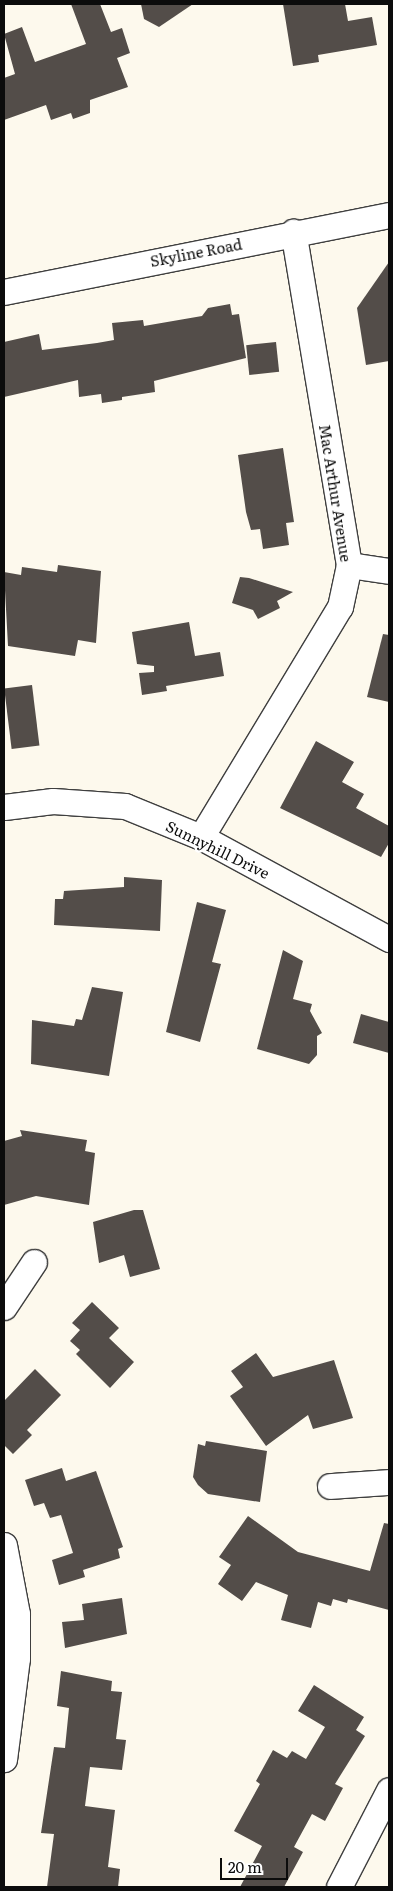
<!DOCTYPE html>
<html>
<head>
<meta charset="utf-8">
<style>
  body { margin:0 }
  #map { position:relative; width:393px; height:1891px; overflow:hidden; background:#fdf9ed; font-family:Literata,serif }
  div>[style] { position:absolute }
  .building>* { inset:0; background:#534d49; transform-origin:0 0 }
  .roads { filter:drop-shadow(1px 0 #3f3f3f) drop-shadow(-1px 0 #3f3f3f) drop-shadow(0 1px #3f3f3f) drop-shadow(0 -1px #3f3f3f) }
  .minor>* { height:25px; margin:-12.5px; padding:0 12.5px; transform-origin:12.5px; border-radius:12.5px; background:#fff }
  span { translate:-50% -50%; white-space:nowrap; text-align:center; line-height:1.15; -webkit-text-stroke:5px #fff; paint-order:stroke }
  .street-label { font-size:15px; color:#0c0c0c }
  .frame { position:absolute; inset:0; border:5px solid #0c0c0c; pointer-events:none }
  .scale { position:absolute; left:220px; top:1858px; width:68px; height:22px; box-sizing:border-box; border:2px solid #0c0c0c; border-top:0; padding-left:6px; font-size:15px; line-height:18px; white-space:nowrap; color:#0c0c0c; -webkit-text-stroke:4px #fff; paint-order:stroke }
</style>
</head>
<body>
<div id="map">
  <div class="building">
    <i style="clip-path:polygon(71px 4px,100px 4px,111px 32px,122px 28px,130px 53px,117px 58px,128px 87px,90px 100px,90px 113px,73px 119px,71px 113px,51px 120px,46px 105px,4px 120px,4px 78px,15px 74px,4px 34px,22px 27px,35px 62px,86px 44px)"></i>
    <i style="clip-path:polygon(141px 4px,193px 4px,159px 27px,144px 19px)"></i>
    <i style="clip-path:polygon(283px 4px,345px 4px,348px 21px,372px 17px,377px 45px,318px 55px,319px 62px,293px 66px)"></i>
    <i style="clip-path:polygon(389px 262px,389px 361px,366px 365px,357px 308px)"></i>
    <i style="clip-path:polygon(230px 304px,232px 315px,239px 314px,246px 358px,154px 381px,155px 392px,122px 397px,122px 400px,102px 403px,101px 394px,79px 397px,78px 380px,4px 397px,4px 342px,39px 334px,42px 350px,97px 343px,114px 340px,112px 323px,143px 320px,144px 326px,202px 316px,208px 308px)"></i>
    <i style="left:276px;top:342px;width:30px;height:30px;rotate:84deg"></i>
    <i style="clip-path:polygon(283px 448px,294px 522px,286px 523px,289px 545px,263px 549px,260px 529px,251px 530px,246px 512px,238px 455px)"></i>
    <i style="clip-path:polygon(58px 565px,101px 571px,96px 643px,78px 640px,75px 656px,8px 646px,4px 572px,21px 575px,22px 567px,57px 572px)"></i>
    <i style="clip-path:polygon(240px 577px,249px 578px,293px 592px,277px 601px,280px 608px,258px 619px,253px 610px,232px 603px)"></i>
    <i style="clip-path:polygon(189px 622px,195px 656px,220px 652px,224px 676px,166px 686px,167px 691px,142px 695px,139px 673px,154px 672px,154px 666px,137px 664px,132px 632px)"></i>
    <i style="clip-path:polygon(383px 634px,389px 635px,389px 702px,367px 697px)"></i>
    <i style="left:32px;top:685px;width:61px;height:28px;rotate:83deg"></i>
    <i style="clip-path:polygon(316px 741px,354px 762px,342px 782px,364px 794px,356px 808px,389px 826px,389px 843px,381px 857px,280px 808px)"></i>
    <i style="clip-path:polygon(124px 877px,162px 880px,160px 931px,54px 925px,55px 899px,63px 899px,64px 891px,124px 887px)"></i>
    <i style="clip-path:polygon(197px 902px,226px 910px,212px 962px,221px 964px,200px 1042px,166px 1032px)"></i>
    <i style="clip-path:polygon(283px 950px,303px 961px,293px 999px,312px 1004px,310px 1011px,322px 1033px,317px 1036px,317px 1055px,309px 1064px,257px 1049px)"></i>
    <i style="clip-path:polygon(92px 987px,123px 992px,109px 1076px,31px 1064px,32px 1020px,74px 1026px,76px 1019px,82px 1020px)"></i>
    <i style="clip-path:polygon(361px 1014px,389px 1022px,389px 1053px,353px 1043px)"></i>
    <i style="clip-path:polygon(20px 1130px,87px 1140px,85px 1151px,95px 1153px,89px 1205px,36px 1196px,4px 1205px,4px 1141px,22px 1136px)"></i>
    <i style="clip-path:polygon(134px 1210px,143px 1210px,160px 1269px,130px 1277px,124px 1255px,99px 1263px,93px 1222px)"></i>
    <i style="clip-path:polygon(92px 1302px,119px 1328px,109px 1338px,134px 1362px,110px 1388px,76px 1354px,80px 1350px,70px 1341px,80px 1330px,72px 1323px)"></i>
    <i style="clip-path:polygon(256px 1353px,273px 1377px,334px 1360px,353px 1418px,313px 1429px,308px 1415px,266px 1446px,230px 1396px,243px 1387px,231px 1371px)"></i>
    <i style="clip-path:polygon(35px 1369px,61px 1395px,27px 1430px,32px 1435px,13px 1454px,4px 1445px,4px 1401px)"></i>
    <i style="clip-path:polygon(206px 1441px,267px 1451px,260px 1502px,208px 1494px,198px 1485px,193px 1477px,198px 1444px,205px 1446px)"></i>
    <i style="clip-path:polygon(62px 1468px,66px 1481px,96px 1471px,123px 1547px,118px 1549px,120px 1558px,83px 1570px,85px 1577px,59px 1585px,52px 1560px,73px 1553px,61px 1515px,50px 1518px,44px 1503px,34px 1506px,25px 1480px)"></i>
    <i style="clip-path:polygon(248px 1516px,298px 1552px,370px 1571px,384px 1523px,389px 1524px,389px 1610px,348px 1599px,347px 1603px,333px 1599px,331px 1606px,318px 1602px,311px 1628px,281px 1620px,288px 1595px,256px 1582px,242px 1601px,218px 1584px,231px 1565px,219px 1557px)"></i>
    <i style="clip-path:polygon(122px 1598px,127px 1634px,65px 1648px,62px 1622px,84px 1620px,82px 1604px)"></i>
    <i style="clip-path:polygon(61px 1671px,112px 1681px,111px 1691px,122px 1692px,116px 1739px,126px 1740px,122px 1770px,90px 1767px,85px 1806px,115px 1810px,108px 1867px,120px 1869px,118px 1887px,47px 1887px,54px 1834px,41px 1833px,54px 1747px,65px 1748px,69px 1708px,57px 1706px)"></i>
    <i style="clip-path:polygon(314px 1685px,364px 1717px,356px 1730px,365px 1736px,335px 1784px,343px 1788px,325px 1821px,312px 1814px,294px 1847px,303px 1852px,284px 1887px,240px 1887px,262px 1846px,234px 1831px,260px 1784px,256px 1781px,273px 1750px,287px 1758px,292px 1751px,306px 1759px,325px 1727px,298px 1711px)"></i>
  </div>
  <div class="roads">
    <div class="minor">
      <i style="left:4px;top:292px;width:393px;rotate:-11.3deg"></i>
      <i style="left:349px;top:565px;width:40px;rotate:8.5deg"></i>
      <i style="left:4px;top:807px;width:49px;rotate:-7deg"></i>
      <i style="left:53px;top:801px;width:72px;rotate:4deg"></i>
      <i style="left:125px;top:806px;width:82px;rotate:22.2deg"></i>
      <i style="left:201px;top:837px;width:214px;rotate:28.5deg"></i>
      <i style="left:201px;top:837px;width:269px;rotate:-58.9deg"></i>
      <i style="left:340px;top:607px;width:43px;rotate:-77.9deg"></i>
      <i style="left:349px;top:565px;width:338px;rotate:-99.5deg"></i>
      <i style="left:4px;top:1307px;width:54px;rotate:-56.3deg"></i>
      <i style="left:330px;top:1486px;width:59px;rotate:-3.9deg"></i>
      <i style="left:4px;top:1545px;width:70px;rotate:79.3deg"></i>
      <i style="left:17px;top:1614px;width:44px;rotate:90deg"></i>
      <i style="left:17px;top:1658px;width:102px;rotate:97.3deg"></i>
      <i style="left:339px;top:1887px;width:109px;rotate:-62.7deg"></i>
    </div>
  </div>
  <div class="street-label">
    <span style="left:196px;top:252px;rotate:-11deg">Skyline Road</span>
    <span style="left:336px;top:493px;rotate:81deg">Mac Arthur Avenue</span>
    <span style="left:218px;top:849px;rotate:26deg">Sunnyhill Drive</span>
  </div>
  <div class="frame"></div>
  <div class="scale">20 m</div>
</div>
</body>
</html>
